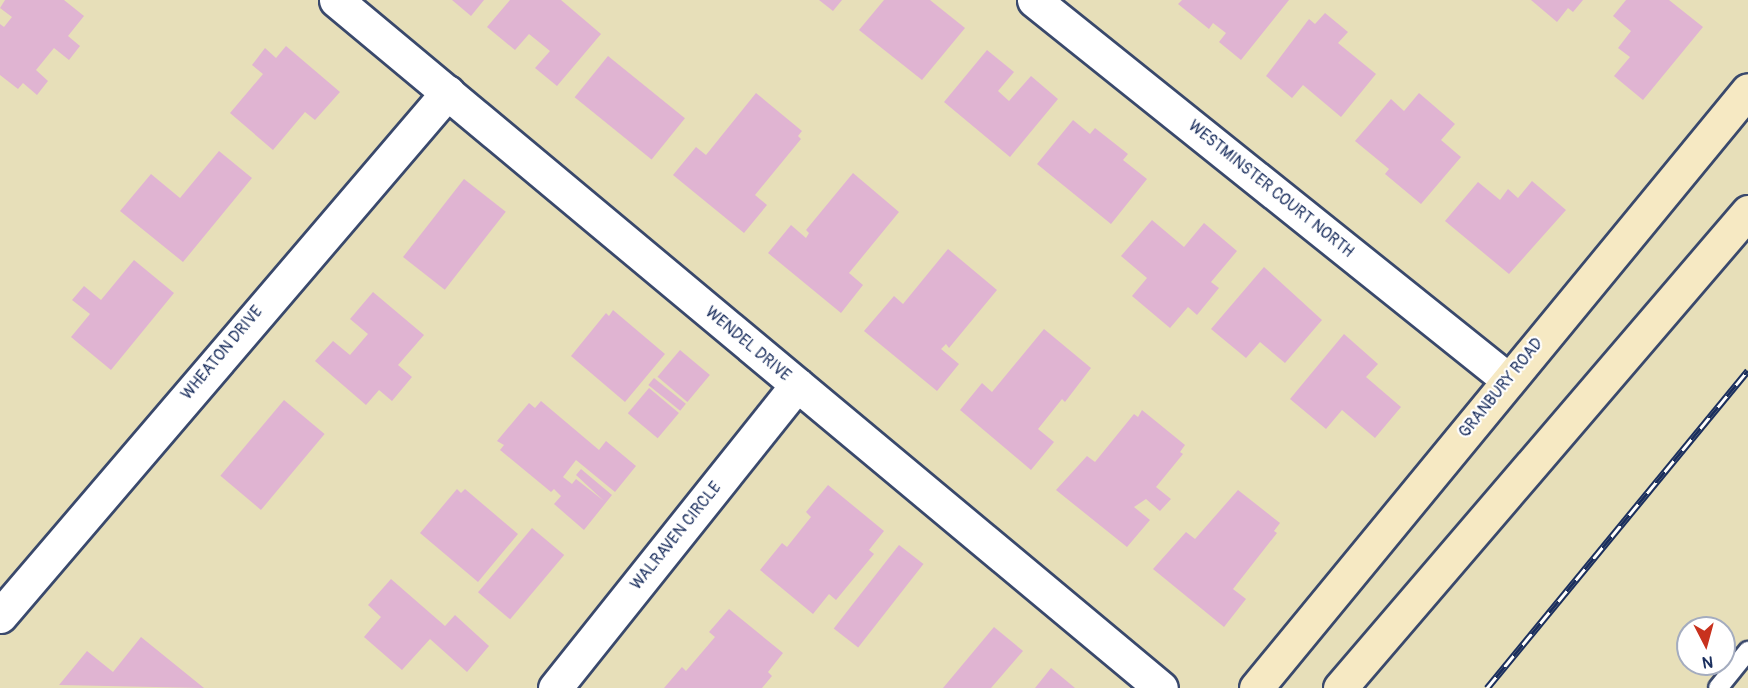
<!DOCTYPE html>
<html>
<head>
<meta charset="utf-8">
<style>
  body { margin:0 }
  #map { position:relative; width:1748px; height:688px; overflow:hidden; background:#e7dfb9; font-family:Pangolin,sans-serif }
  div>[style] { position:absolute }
  .building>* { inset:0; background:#e0b4d2; transform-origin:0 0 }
  .roads { filter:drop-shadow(2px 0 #3a496c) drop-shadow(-2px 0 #3a496c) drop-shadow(0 2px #3a496c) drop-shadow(0 -2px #3a496c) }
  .service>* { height:18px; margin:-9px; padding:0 9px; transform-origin:9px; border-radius:9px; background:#fff }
  .minor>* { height:33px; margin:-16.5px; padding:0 16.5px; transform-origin:16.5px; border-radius:16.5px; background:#fff }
  .secondary>* { height:33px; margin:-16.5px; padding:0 16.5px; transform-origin:16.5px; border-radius:16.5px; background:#f6e9c3 }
  .rail>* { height:7px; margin-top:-3.5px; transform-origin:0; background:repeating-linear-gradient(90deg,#fff 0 14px,#1b2f5e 0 28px); box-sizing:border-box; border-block:2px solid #1b2f5e }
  span { translate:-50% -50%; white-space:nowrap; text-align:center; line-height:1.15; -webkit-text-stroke:4.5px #fff; paint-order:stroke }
  .street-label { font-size:16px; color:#1b2f5e }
  .north { position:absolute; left:1676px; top:616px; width:60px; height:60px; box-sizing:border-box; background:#fff; border:2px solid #a4acbf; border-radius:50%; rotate:174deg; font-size:16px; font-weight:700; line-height:24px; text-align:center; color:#1b2f5e }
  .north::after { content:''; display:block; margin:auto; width:21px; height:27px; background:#c8321e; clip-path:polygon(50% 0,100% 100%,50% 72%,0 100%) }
</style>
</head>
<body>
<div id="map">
  <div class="building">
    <i style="clip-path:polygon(5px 0,64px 0,84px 16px,68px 36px,80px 46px,69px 60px,54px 48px,36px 70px,48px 81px,37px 95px,23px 83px,18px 89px,0 75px,0 24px,4px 27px,12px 17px,0 8px)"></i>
    <i style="clip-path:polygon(452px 0,484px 0,471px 16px)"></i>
    <i style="clip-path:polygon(510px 0,561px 0,601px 34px,557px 86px,535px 68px,550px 51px,529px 34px,515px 50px,487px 27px)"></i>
    <i style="clip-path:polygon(819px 0,842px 0,833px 11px)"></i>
    <i style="clip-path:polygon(884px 0,930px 0,965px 28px,922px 80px,859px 30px)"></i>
    <i style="clip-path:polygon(1182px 0,1289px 0,1241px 60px,1219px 42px,1226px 33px,1213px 23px,1209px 29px,1178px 4px)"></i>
    <i style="clip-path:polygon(1531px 0,1583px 0,1573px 12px,1568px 8px,1557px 22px)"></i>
    <i style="clip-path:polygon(1626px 0,1669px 0,1703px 27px,1643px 100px,1614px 76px,1630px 57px,1618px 48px,1631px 31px,1613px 16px)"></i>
    <i style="clip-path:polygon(1325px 13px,1348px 32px,1338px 43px,1376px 74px,1341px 117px,1303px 85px,1292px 98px,1266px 76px,1309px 19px,1315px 24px)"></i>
    <i style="clip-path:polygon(286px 46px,340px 92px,315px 120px,305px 112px,273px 150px,230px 113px,263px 74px,252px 65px,265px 48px,276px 58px)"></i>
    <i style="clip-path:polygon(987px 50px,1014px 72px,998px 91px,1009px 101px,1031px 76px,1058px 99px,1010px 157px,944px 102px)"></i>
    <i style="left:608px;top:56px;width:99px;height:53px;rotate:39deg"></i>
    <i style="clip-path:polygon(756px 93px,802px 131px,798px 136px,801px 139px,755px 195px,767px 205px,744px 233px,673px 175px,696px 147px,706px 155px)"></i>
    <i style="clip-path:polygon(1419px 93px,1455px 124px,1441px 140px,1461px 157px,1421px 204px,1385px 174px,1389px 169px,1355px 141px,1391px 99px,1404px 111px)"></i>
    <i style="clip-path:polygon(1073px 120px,1090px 134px,1095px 128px,1128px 154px,1123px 160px,1147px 179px,1111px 224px,1037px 164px)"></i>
    <i style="clip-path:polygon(219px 151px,252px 178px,183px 262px,120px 211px,151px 174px,180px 198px)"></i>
    <i style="clip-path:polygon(853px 173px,899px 212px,849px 273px,863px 285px,841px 313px,768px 253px,791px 225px,806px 238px,809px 233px,806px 230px)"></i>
    <i style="left:464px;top:179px;width:53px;height:99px;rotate:38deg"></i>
    <i style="clip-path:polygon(1532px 181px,1566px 210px,1509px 274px,1445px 221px,1478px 182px,1500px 200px,1508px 189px,1518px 198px)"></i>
    <i style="clip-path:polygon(1152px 220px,1184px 247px,1204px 223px,1237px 251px,1211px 282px,1219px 288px,1197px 315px,1188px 307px,1170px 328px,1132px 296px,1147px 278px,1121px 256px)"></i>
    <i style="clip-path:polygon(948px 249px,997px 290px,949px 348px,946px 344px,941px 349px,959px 364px,937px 391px,864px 331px,894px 296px,903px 304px)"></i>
    <i style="clip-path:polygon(134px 260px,174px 293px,111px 370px,71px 337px,90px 314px,72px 300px,84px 286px,101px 300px)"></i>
    <i style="clip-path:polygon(1264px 267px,1322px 320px,1285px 363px,1260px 342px,1246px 358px,1211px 329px)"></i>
    <i style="clip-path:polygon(373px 292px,424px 335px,398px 365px,412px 377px,392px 401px,379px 390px,366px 405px,315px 361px,333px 341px,350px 355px,368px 334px,350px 319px)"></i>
    <i style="clip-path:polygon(613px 310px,665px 354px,625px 402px,571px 356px,606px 313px,609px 316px)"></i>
    <i style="clip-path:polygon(1044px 329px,1091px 368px,1065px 402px,1062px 399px,1038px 429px,1054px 442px,1031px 470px,960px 410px,982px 383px,992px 392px)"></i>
    <i style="clip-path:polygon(1344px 334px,1378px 364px,1366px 377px,1401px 407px,1375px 438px,1342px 410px,1326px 429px,1290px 399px)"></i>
    <i style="left:680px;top:350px;width:39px;height:35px;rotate:40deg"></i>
    <i style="left:654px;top:378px;width:41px;height:9px;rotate:39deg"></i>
    <i style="left:649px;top:388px;width:39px;height:33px;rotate:40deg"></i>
    <i style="left:284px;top:400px;width:53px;height:99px;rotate:40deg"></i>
    <i style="clip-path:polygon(541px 401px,599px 450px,606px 441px,636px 466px,615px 492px,576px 460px,563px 477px,572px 484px,576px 479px,604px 501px,576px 475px,581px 469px,612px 495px,584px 530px,554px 504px,561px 496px,554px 489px,551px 492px,500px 450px,504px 445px,497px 441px,529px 403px,535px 408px)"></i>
    <i style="clip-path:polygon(1142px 410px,1185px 445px,1180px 452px,1183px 454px,1156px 487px,1171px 499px,1160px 511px,1146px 499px,1134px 507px,1150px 520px,1127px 547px,1056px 490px,1087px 456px,1095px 462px,1134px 414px,1138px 417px)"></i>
    <i style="clip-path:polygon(828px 485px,884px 531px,869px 550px,874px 554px,836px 600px,829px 594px,813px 614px,760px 570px,782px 543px,787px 547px,811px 517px,806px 512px)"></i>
    <i style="clip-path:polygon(457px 489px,461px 493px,465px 489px,518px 534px,478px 582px,420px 533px)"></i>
    <i style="clip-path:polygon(1238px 490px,1280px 523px,1274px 531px,1277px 533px,1233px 589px,1246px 599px,1224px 627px,1153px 569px,1186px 532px,1195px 539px)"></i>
    <i style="left:532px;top:528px;width:42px;height:84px;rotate:40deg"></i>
    <i style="left:899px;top:545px;width:31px;height:106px;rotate:38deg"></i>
    <i style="clip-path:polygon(391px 579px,445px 626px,455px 615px,489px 646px,467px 672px,430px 639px,402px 670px,364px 637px,381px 617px,368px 605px)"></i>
    <i style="clip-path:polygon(729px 609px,783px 653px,768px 672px,772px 676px,762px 688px,664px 688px,682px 667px,686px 671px,715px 637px,709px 632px)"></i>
    <i style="clip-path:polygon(994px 627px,1023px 651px,991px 688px,943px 688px)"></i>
    <i style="clip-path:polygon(141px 637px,204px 688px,59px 685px,87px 651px,113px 672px)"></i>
    <i style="clip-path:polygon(1051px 668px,1075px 688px,1035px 688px)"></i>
  </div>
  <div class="roads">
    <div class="service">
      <i style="left:1718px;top:688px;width:48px;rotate:-51deg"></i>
    </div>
    <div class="minor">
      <i style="left:336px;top:0;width:1074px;rotate:39.83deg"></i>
      <i style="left:1034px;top:0;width:606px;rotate:38.7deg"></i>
      <i style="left:0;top:616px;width:689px;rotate:-49.47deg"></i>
      <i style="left:555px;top:688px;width:388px;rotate:-51.4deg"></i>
    </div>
    <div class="secondary">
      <i style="left:1256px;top:688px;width:774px;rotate:-50.55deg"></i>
      <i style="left:1340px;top:688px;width:627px;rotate:-49.4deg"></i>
    </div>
  </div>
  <div class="rail">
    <i style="left:1487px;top:688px;width:411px;rotate:-50.6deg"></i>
  </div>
  <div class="street-label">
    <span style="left:1271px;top:189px;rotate:39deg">WESTMINSTER COURT NORTH</span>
    <span style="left:748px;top:344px;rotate:40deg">WENDEL DRIVE</span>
    <span style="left:222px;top:353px;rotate:-50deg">WHEATON DRIVE</span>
    <span style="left:1501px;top:388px;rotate:-51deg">GRANBURY ROAD</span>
    <span style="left:676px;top:536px;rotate:-51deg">WALRAVEN CIRCLE</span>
  </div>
  <div class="north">N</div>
</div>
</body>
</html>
